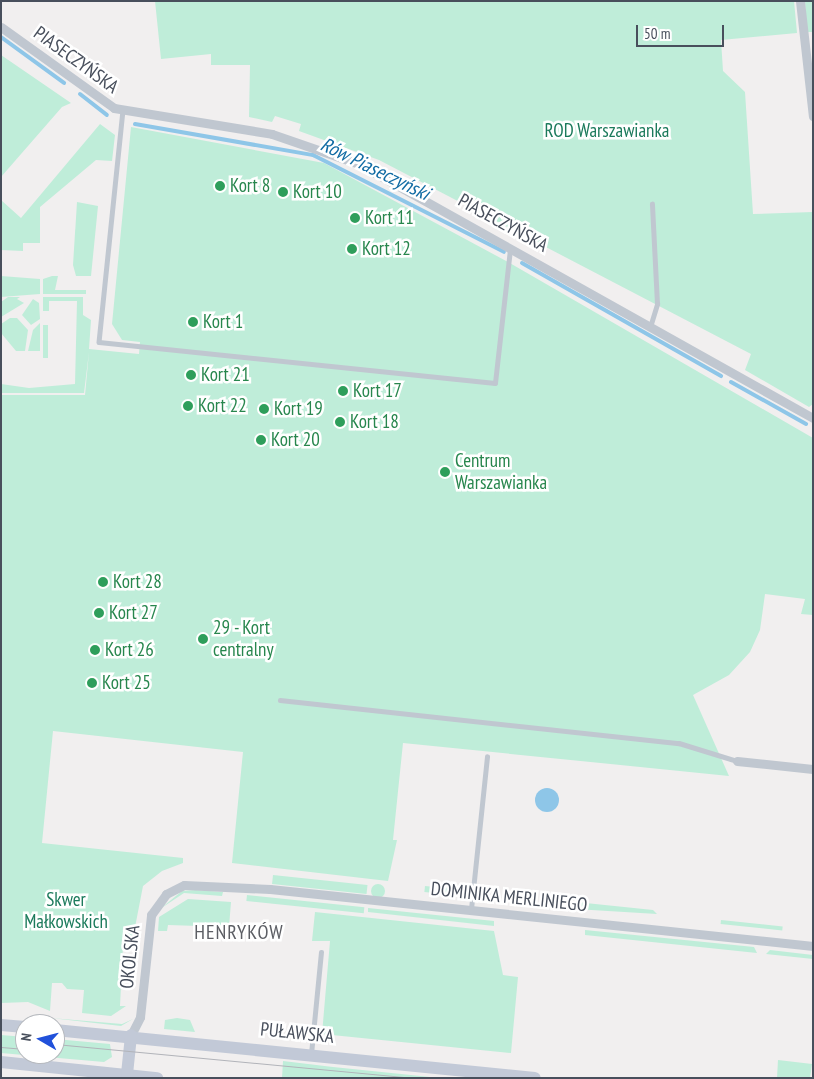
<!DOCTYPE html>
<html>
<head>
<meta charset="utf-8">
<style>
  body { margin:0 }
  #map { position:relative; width:814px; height:1079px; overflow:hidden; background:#f1efef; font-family:"PT Sans Narrow",sans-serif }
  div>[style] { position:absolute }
  .green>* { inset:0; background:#bfedd9; transform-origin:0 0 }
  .round { border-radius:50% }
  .water>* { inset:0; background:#8ec6e8 }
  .stream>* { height:4px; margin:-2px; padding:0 2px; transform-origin:2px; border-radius:2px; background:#8ec6e8 }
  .service>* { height:4.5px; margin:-2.25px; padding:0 2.25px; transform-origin:2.25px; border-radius:2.25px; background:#c0c7d0 }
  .minor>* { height:9px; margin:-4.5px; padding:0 4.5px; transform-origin:4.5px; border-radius:4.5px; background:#c0c7d0 }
  .secondary>* { height:12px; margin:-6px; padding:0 6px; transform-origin:6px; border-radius:6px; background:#c2c9d7 }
  .tram>* { height:1px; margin:-0.5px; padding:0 0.5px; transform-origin:0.5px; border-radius:0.5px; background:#b1b3b9 }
  .dots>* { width:14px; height:14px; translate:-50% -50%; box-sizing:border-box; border:2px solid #fff; border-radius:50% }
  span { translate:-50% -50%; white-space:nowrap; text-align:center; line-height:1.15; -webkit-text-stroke:5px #fff; paint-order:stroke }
  .street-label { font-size:19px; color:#484f5c }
  .park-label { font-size:19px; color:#1b7a5b }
  .leisure-label { font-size:19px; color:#27864d }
  .left { translate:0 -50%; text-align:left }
  .water-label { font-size:20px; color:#126ca4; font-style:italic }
  .neighbourhood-label { font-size:20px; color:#5c5e64; letter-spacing:1px }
  .frame { position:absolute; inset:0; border:2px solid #484f5c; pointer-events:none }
  .north { position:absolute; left:15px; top:1014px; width:50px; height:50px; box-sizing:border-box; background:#fff; border:1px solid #b6b9be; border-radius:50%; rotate:278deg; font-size:14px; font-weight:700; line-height:20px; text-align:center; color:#484f5c }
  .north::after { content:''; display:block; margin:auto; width:18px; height:22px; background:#2151da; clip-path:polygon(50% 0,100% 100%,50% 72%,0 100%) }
  .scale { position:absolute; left:636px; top:25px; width:88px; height:22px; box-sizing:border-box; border:2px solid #484f5c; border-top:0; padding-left:6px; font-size:15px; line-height:18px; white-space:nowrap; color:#484f5c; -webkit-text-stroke:4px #fff; paint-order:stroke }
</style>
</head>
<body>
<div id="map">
  <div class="green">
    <i style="clip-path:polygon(155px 1px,794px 1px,797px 33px,721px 40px,723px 71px,745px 92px,753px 214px,813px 212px,813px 404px,809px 407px,745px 370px,751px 354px,379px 160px,299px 131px,301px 124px,275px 116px,272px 122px,249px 117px,250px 65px,211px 65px,211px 54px,161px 59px)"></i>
    <i style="clip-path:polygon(805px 1px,813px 1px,813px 32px,807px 32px)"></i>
    <i style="clip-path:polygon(1px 55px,71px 103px,62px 107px,1px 177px)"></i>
    <i style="clip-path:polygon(100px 124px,115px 135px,112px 161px,96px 160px,40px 207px,40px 243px,23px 243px,23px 251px,1px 250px,1px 200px,21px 218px)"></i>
    <i style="clip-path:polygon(131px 127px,324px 163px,508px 262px,813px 438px,813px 615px,801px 614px,805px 599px,765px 594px,760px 630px,750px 652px,729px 675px,693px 695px,729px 776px,403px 743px,393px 840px,397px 840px,388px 881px,232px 863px,243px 752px,53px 731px,42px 843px,183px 858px,183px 863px,162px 871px,143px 886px,131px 948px,123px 945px,120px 1006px,126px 1006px,111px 1016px,82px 1013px,84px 990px,67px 989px,62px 983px,52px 983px,50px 1011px,28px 1002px,1px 1003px,1px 395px,85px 395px,89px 352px,84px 393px,1px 393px,1px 384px,29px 388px,75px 384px,77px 301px,49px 301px,49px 311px,43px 311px,43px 297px,83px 297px,83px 315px,91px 320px,89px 349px,139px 354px,140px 342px,122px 340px,112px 324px)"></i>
    <i style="clip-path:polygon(77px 202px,98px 206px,91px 276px,76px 276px,73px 265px)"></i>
    <i style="clip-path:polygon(1px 276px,40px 279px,40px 294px,1px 297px)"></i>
    <i style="clip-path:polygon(52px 276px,58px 276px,55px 290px,86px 290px,86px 294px,43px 294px,43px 279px)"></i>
    <i style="clip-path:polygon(8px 297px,20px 297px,17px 299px,24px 303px,1px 317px,1px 302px)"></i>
    <i style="clip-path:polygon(33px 299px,39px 303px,40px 319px,31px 325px,22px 315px)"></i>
    <i style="clip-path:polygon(10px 318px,17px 318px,28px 330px,25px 351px,16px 351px,1px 333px,1px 324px)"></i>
    <i style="clip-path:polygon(40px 323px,40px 351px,28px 351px,33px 330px)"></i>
    <i style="left:43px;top:325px;width:5px;height:33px"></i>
    <i style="left:273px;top:875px;width:95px;height:9px;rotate:6deg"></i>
    <i class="round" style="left:371px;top:884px;width:14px;height:14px"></i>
    <i style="left:425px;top:886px;width:44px;height:6px;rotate:6deg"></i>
    <i style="clip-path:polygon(182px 891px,195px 890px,223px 892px,222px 896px,184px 893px,160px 909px)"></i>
    <i style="left:247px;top:895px;width:118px;height:6px;rotate:6deg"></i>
    <i style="clip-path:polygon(188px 899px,231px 902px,229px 927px,168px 925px,167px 931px,158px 931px,159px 917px)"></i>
    <i style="clip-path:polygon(576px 902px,653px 910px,657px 914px,575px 909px)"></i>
    <i style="clip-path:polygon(368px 908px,494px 921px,494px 926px,368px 912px)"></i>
    <i style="clip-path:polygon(315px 912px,494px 931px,503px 975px,518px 977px,511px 1053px,322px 1034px,330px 941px,312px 941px)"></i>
    <i style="left:721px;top:920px;width:62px;height:4px;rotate:6deg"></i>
    <i style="clip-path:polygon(585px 930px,754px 947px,757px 953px,585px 935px)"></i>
    <i style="clip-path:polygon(770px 950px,813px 955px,813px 959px,766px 954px)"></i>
    <i style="clip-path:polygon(51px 1018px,122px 1024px,133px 1019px,121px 1026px)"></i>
    <i style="clip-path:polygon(177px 1018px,190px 1020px,195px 1032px,164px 1029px,165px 1020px)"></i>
    <i style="clip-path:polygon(1px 1035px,25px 1037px,25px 1054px,55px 1054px,55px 1039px,110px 1044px,112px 1057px,104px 1062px,1px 1053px)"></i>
    <i style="clip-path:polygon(778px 1060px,812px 1064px,810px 1078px,777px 1078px)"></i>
    <i style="clip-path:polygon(283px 1061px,333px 1067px,440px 1078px,282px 1078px)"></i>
  </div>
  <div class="water">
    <i class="round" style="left:535px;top:788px;width:24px;height:24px"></i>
  </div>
  <div class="stream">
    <i style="left:1px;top:37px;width:78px;rotate:36.1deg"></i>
    <i style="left:80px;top:94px;width:34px;rotate:38deg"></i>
    <i style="left:135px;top:124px;width:181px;rotate:9.9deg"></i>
    <i style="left:313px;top:155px;width:214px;rotate:26.9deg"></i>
    <i style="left:522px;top:263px;width:229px;rotate:29.6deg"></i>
    <i style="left:731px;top:382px;width:86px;rotate:29.2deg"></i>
  </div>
  <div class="service">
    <i style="left:123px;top:110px;width:233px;rotate:95.9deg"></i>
    <i style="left:99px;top:342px;width:398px;rotate:5.9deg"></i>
    <i style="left:495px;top:383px;width:135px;rotate:-83.6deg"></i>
    <i style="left:651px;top:324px;width:21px;rotate:-73deg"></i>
    <i style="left:657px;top:304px;width:100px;rotate:-92.9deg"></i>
    <i style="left:280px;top:700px;width:401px;rotate:6.2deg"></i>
    <i style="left:679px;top:743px;width:61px;rotate:17.2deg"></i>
    <i style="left:471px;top:909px;width:153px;rotate:-84deg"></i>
    <i style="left:311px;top:1054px;width:102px;rotate:-84.4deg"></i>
  </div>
  <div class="minor">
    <i style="left:800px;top:1px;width:116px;rotate:83.6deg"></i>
    <i style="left:1px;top:27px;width:139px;rotate:35.6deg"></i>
    <i style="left:114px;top:108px;width:160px;rotate:9.3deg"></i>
    <i style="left:272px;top:134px;width:92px;rotate:19deg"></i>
    <i style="left:359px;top:164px;width:520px;rotate:29.23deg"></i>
    <i style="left:737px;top:761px;width:76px;rotate:6deg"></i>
    <i style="left:131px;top:1035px;width:20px;rotate:-63deg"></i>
    <i style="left:140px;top:1017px;width:103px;rotate:-83.8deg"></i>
    <i style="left:151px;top:915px;width:26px;rotate:-54deg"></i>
    <i style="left:166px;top:894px;width:20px;rotate:-27deg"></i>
    <i style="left:184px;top:885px;width:86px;rotate:2.7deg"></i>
    <i style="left:270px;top:889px;width:546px;rotate:5.99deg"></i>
  </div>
  <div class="secondary">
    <i style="left:1px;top:1025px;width:24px;rotate:5deg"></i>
    <i style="left:55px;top:1030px;width:482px;rotate:5.7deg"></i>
    <i style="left:1px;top:1062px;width:157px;rotate:5.9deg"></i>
    <i style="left:127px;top:1074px;width:39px;rotate:-84deg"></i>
  </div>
  <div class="tram">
    <i style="left:55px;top:1044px;width:363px;rotate:5.4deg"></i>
    <i style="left:1px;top:1047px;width:24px;rotate:5deg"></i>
  </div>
  <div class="dots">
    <i style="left:220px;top:186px;background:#2e9e5b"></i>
    <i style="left:283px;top:192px;background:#2e9e5b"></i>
    <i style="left:355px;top:218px;background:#2e9e5b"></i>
    <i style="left:352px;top:249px;background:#2e9e5b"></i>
    <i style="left:193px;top:322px;background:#2e9e5b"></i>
    <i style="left:191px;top:375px;background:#2e9e5b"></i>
    <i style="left:343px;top:391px;background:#2e9e5b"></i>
    <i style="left:188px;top:406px;background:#2e9e5b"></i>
    <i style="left:264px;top:409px;background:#2e9e5b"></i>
    <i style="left:340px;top:422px;background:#2e9e5b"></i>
    <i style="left:261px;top:440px;background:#2e9e5b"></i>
    <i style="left:445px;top:472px;background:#2e9e5b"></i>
    <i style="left:103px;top:582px;background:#2e9e5b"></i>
    <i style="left:99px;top:613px;background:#2e9e5b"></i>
    <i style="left:203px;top:639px;background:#2e9e5b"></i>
    <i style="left:95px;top:650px;background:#2e9e5b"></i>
    <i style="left:92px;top:683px;background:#2e9e5b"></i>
  </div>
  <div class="street-label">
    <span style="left:76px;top:60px;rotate:36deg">PIASECZYŃSKA</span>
    <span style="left:503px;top:223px;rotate:29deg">PIASECZYŃSKA</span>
    <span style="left:509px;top:897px;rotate:6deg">DOMINIKA MERLINIEGO</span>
    <span style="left:130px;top:957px;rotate:-84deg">OKOLSKA</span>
    <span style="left:297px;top:1033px;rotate:6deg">PUŁAWSKA</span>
  </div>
  <div class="park-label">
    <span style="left:607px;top:131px">ROD Warszawianka</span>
    <span style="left:66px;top:911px">Skwer<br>Małkowskich</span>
  </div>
  <div class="leisure-label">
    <span class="left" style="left:230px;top:186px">Kort 8</span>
    <span class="left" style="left:293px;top:192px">Kort 10</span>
    <span class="left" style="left:365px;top:218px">Kort 11</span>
    <span class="left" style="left:362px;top:249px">Kort 12</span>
    <span class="left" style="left:203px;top:322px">Kort 1</span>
    <span class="left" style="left:201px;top:375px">Kort 21</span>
    <span class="left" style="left:353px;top:391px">Kort 17</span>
    <span class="left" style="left:198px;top:406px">Kort 22</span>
    <span class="left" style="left:274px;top:409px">Kort 19</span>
    <span class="left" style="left:350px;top:422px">Kort 18</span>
    <span class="left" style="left:271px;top:440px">Kort 20</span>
    <span class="left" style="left:455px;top:472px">Centrum<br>Warszawianka</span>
    <span class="left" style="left:113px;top:582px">Kort 28</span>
    <span class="left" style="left:109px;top:613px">Kort 27</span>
    <span class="left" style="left:213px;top:639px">29 - Kort<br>centralny</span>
    <span class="left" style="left:105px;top:650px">Kort 26</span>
    <span class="left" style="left:102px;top:683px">Kort 25</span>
  </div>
  <div class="water-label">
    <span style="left:375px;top:169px;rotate:26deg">Rów Piaseczyński</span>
  </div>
  <div class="neighbourhood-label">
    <span style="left:239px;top:932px">HENRYKÓW</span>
  </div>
  <div class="frame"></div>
  <div class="north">N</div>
  <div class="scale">50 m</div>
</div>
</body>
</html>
